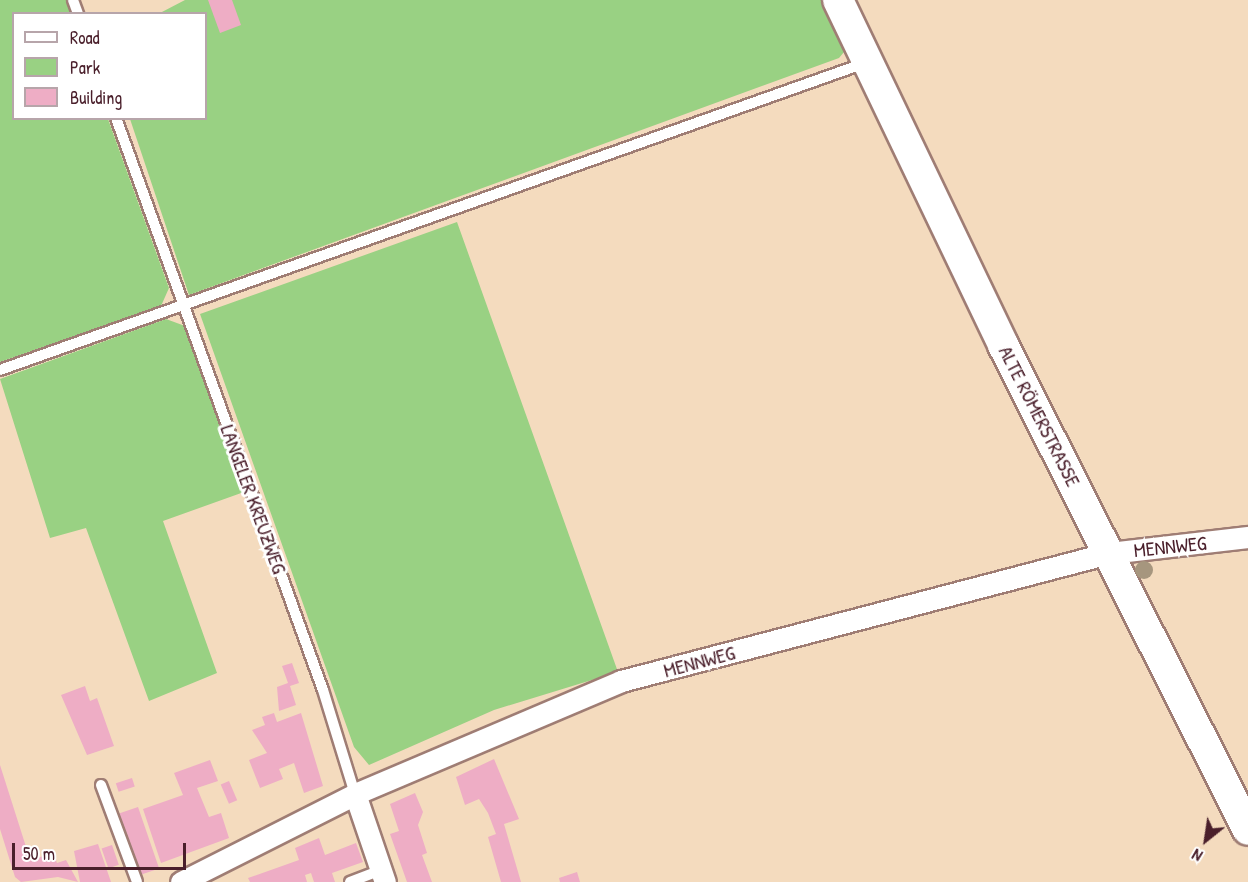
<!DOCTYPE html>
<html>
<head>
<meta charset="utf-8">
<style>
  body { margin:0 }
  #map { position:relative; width:1248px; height:882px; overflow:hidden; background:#f4dbbe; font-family:"Patrick Hand",sans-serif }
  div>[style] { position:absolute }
  .green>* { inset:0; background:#99d183 }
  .building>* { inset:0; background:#eeadc5; transform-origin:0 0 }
  .roads { filter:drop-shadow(2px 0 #9f7d74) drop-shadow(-2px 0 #9f7d74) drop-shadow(0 2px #9f7d74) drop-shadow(0 -2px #9f7d74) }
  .lane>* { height:10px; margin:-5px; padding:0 5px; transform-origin:5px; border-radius:5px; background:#fff }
  .street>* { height:21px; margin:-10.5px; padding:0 10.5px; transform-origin:10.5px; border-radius:10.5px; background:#fff }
  .secondary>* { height:30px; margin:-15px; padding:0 15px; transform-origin:15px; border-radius:15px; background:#fff }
  .trees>* { width:18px; height:18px; margin:-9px; border-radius:50%; background:#a6967e }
  span { translate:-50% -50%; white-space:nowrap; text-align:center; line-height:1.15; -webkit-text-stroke:6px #fff; paint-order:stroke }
  .street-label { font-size:20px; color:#4a1f2b }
  .legend { position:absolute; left:12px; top:12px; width:195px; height:108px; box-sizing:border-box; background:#fff; border:2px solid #b7a5aa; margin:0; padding:8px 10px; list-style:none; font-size:18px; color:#4a1f2b }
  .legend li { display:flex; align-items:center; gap:12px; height:30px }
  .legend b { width:30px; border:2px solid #b7a5aa }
  .north { position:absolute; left:1176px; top:810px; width:60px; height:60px; -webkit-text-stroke:4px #fff; paint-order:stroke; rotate:210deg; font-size:16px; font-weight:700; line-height:24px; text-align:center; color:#4a1f2b }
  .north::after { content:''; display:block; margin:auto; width:21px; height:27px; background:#4a1f2b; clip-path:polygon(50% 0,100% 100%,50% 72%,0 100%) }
  .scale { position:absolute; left:12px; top:843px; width:174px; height:27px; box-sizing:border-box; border:3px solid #4a1f2b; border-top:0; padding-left:8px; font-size:18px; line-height:21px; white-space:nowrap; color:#4a1f2b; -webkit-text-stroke:4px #fff; paint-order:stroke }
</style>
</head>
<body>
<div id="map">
  <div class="green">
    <i style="clip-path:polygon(0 0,66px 0,71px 13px,14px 14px,14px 118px,108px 119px,169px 288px,161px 306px,0 362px)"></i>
    <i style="clip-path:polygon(185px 0,825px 0,849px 46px,839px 58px,189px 295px,130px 119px,206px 118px,206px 14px,160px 13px)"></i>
    <i style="clip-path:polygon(457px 222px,618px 672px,494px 710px,369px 765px,354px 747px,200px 314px)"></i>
    <i style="clip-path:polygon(166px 319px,185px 326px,244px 492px,163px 521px,217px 673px,149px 701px,86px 528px,50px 538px,0 379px)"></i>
  </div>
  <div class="building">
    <i style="clip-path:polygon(208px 0,232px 0,241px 25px,220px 33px)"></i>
    <i style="clip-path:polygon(292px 663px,299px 683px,290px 686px,296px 705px,279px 711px,277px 687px,288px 683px,282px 666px)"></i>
    <i style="clip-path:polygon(85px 686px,90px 701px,97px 698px,114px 746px,87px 755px,61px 695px)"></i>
    <i style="clip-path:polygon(274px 713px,277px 722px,301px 713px,323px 786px,304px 793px,294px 763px,279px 769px,283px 779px,260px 788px,249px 760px,267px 753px,252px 730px,265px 725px,262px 717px)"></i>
    <i style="clip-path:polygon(494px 759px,519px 819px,504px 824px,521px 882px,501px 882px,488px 837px,496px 834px,488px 813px,479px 799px,465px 805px,456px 777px)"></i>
    <i style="clip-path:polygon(210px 760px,218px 781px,197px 788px,209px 817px,221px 813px,229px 838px,161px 863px,143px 809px,183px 795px,174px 773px)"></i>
    <i style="clip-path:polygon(0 765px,28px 853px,35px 851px,37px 858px,53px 853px,57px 863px,66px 860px,78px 882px,58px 877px,21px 882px,15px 877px,0 829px)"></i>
    <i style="left:132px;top:778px;width:9px;height:17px;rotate:72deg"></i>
    <i style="left:229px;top:781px;width:21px;height:9px;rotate:67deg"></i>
    <i style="clip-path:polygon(415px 793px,423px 812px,418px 825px,427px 853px,422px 855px,432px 882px,407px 882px,390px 834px,399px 831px,390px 804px)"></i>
    <i style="left:138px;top:807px;width:65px;height:21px;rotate:71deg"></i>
    <i style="clip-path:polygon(319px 838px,325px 855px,356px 843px,363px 862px,332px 873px,335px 882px,314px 882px,311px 873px,305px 875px,307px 882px,250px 882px,248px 878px,299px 860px,295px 848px)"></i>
    <i style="clip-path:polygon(98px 844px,111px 882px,80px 882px,74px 851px)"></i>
    <i style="left:112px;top:845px;width:21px;height:11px;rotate:71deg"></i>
    <i style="clip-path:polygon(577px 872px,580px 882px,560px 882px,559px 878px)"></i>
  </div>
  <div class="roads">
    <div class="lane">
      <i style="left:73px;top:0;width:15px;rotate:70deg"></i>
      <i style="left:116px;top:118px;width:608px;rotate:70.11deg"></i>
      <i style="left:323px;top:690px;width:109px;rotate:72.9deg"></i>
      <i style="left:0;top:370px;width:918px;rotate:-19.54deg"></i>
      <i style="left:101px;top:785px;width:103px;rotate:69.6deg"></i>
      <i style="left:350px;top:882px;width:33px;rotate:-21deg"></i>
    </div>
    <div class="street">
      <i style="left:355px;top:794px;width:93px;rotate:71.2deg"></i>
      <i style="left:181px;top:882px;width:195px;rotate:-26.8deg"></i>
      <i style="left:355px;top:794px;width:289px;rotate:-23deg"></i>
      <i style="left:621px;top:681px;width:505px;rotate:-14.7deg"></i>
      <i style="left:1109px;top:553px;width:140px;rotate:-6.6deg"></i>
    </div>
    <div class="secondary">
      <i style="left:838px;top:0;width:382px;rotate:64.4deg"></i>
      <i style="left:1003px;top:345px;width:543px;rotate:63.2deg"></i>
    </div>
  </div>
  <div class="trees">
    <i style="left:1144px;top:570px"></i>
  </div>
  <div class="street-label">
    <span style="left:1040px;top:416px;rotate:63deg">ALTE RÖMERSTRASSE</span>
    <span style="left:254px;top:499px;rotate:70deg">LANGELER KREUZWEG</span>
    <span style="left:1170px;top:546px;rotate:-6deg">MENNWEG</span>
    <span style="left:699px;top:661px;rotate:-15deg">MENNWEG</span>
  </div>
  <ul class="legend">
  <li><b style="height:8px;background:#fff"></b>Road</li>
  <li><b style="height:16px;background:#99d183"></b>Park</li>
  <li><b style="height:16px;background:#eeadc5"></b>Building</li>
  </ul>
  <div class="north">N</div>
  <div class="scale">50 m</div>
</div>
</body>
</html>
